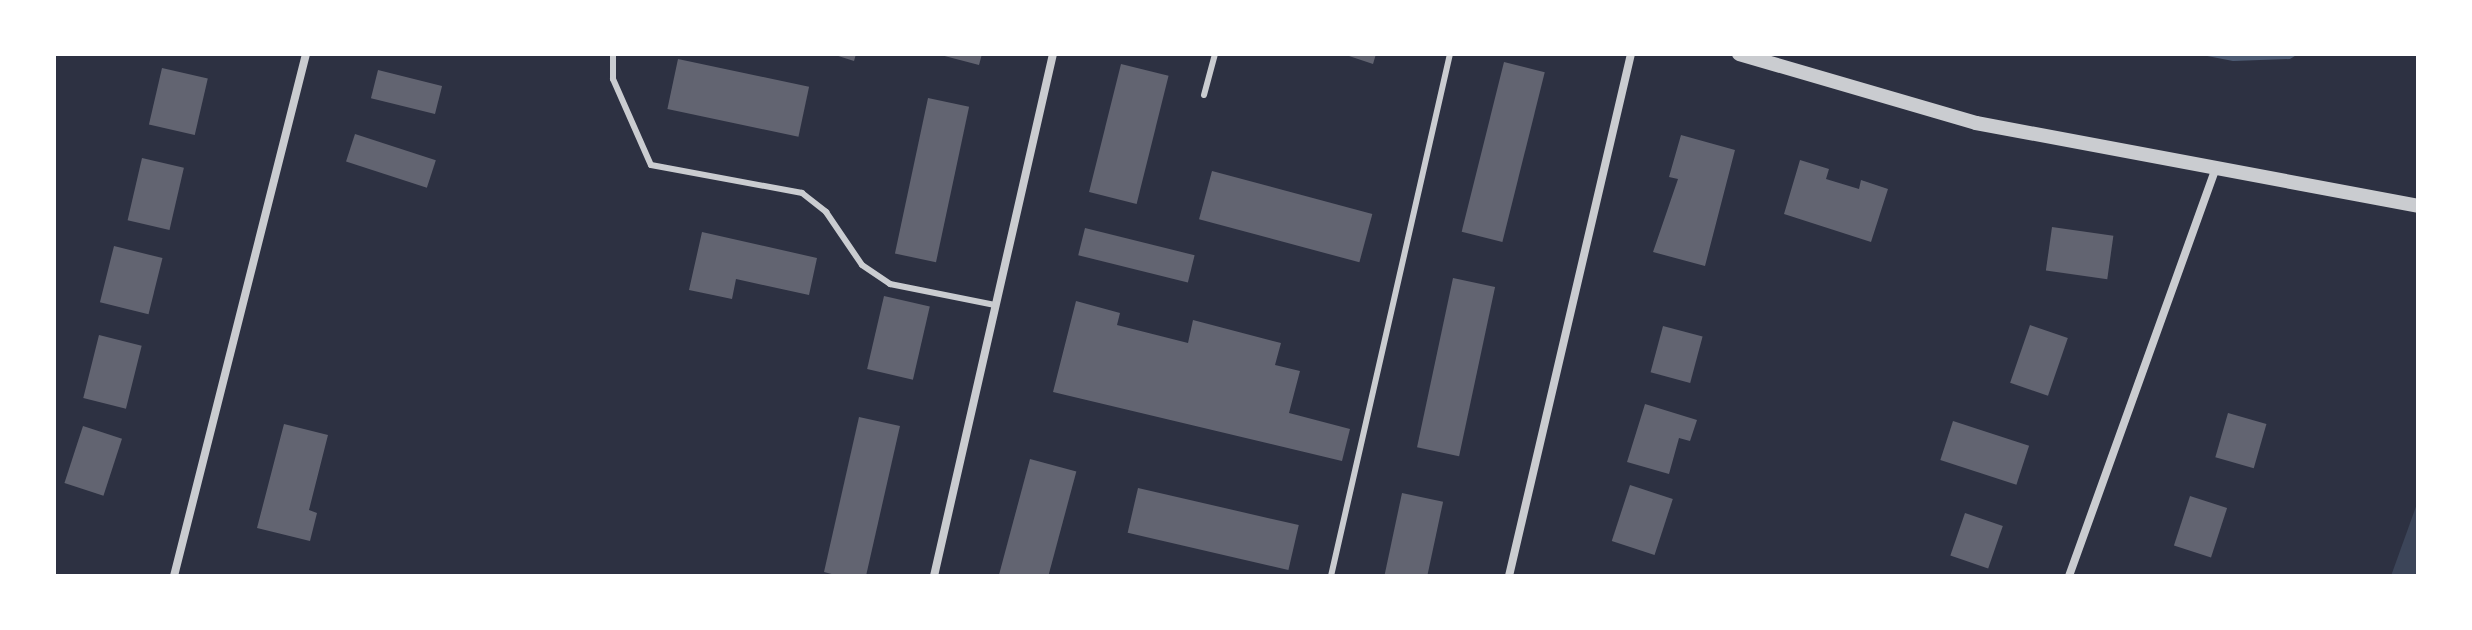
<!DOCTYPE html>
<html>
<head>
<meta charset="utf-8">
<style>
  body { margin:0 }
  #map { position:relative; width:2472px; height:630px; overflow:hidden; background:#2d3142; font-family:"Exo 2",sans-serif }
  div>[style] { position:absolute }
  .green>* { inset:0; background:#3c4559 }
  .water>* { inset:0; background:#4f5d75 }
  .building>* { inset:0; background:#626471; transform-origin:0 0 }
  .service>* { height:6px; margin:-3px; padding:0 3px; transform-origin:3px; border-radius:3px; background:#caccd0 }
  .minor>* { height:8px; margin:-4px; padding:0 4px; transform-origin:4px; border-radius:4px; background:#caccd0 }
  .tertiary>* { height:14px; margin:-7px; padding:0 7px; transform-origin:7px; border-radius:7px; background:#caccd0 }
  span { translate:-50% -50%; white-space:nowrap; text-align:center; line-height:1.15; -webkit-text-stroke:7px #fff; paint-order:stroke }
  .frame { position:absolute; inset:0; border:56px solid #fff; pointer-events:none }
</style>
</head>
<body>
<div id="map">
  <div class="green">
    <i style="clip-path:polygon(2418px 501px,2418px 576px,2391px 576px)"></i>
  </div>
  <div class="water">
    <i style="clip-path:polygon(2197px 54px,2298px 54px,2290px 59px,2233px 61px)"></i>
  </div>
  <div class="building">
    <i style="clip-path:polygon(832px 54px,856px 54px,854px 61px)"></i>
    <i style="clip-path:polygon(937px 54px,982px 54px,979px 65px)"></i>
    <i style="clip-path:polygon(1343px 54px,1376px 54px,1373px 64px)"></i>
    <i style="left:678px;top:59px;width:134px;height:51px;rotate:12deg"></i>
    <i style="left:1504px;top:62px;width:42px;height:175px;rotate:14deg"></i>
    <i style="left:1121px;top:64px;width:49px;height:132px;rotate:14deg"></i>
    <i style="left:162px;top:68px;width:47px;height:58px;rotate:13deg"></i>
    <i style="left:378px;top:70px;width:66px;height:29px;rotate:14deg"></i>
    <i style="left:928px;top:98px;width:42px;height:159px;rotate:12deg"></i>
    <i style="left:355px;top:134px;width:85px;height:29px;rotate:18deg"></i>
    <i style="clip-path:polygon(1681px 135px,1735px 150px,1705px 266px,1653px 252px,1678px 179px,1669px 177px)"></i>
    <i style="left:142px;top:158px;width:43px;height:64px;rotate:13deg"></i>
    <i style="clip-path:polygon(1800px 160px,1829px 169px,1826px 179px,1859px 189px,1861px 180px,1888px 189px,1871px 242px,1784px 214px)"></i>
    <i style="left:1212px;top:171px;width:166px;height:50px;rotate:15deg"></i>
    <i style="left:2052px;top:227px;width:62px;height:44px;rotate:8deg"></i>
    <i style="left:1085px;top:228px;width:113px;height:28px;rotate:14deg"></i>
    <i style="clip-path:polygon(702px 232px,817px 258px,809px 295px,736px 279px,732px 299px,689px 290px)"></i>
    <i style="left:114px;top:246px;width:50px;height:58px;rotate:14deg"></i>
    <i style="left:1453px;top:278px;width:43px;height:173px;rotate:12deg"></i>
    <i style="left:884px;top:296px;width:47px;height:75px;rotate:13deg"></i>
    <i style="clip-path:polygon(1076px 301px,1120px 313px,1117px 325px,1188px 343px,1193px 320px,1281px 343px,1275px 365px,1300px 371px,1289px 413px,1350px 429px,1342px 461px,1053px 392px)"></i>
    <i style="left:2030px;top:325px;width:40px;height:61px;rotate:19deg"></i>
    <i style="left:1663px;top:326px;width:41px;height:48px;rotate:15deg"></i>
    <i style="left:99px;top:335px;width:44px;height:65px;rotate:14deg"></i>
    <i style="clip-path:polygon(1645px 404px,1697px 420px,1690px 441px,1679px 438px,1669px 474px,1627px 462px)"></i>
    <i style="left:2228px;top:413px;width:40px;height:46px;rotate:16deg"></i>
    <i style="clip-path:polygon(859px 417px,900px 426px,866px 576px,839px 576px,824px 572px)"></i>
    <i style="left:1953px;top:421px;width:80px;height:41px;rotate:18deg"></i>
    <i style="clip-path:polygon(284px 424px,328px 435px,309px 510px,317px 513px,310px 541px,257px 528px)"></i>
    <i style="left:83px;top:426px;width:41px;height:60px;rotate:18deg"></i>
    <i style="left:1030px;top:459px;width:48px;height:120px;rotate:15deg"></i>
    <i style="left:1630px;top:485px;width:45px;height:59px;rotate:18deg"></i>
    <i style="left:1138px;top:488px;width:165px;height:46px;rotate:13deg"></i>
    <i style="left:1402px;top:493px;width:42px;height:85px;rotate:12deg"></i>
    <i style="left:2190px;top:496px;width:39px;height:52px;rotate:18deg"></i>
    <i style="left:1965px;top:513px;width:40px;height:45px;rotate:19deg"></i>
  </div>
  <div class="service">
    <i style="left:613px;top:54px;width:25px;rotate:90deg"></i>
    <i style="left:613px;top:79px;width:94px;rotate:66.2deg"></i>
    <i style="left:651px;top:165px;width:154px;rotate:10.5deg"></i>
    <i style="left:802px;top:193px;width:31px;rotate:38deg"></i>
    <i style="left:826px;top:212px;width:64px;rotate:55.8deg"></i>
    <i style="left:862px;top:265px;width:34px;rotate:34deg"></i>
    <i style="left:890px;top:284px;width:107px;rotate:11.3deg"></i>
    <i style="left:1204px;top:95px;width:42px;rotate:-75deg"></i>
    <i style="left:1331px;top:576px;width:535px;rotate:-77.16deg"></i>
  </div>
  <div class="minor">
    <i style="left:174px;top:576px;width:538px;rotate:-75.81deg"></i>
    <i style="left:934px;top:576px;width:535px;rotate:-77.16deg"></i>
    <i style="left:1509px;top:576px;width:536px;rotate:-76.85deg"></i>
    <i style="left:2069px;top:576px;width:435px;rotate:-70.2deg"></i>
  </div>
  <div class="tertiary">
    <i style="left:1739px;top:54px;width:247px;rotate:16.2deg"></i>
    <i style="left:1976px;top:123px;width:450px;rotate:10.6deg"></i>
  </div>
  <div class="frame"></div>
</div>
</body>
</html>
